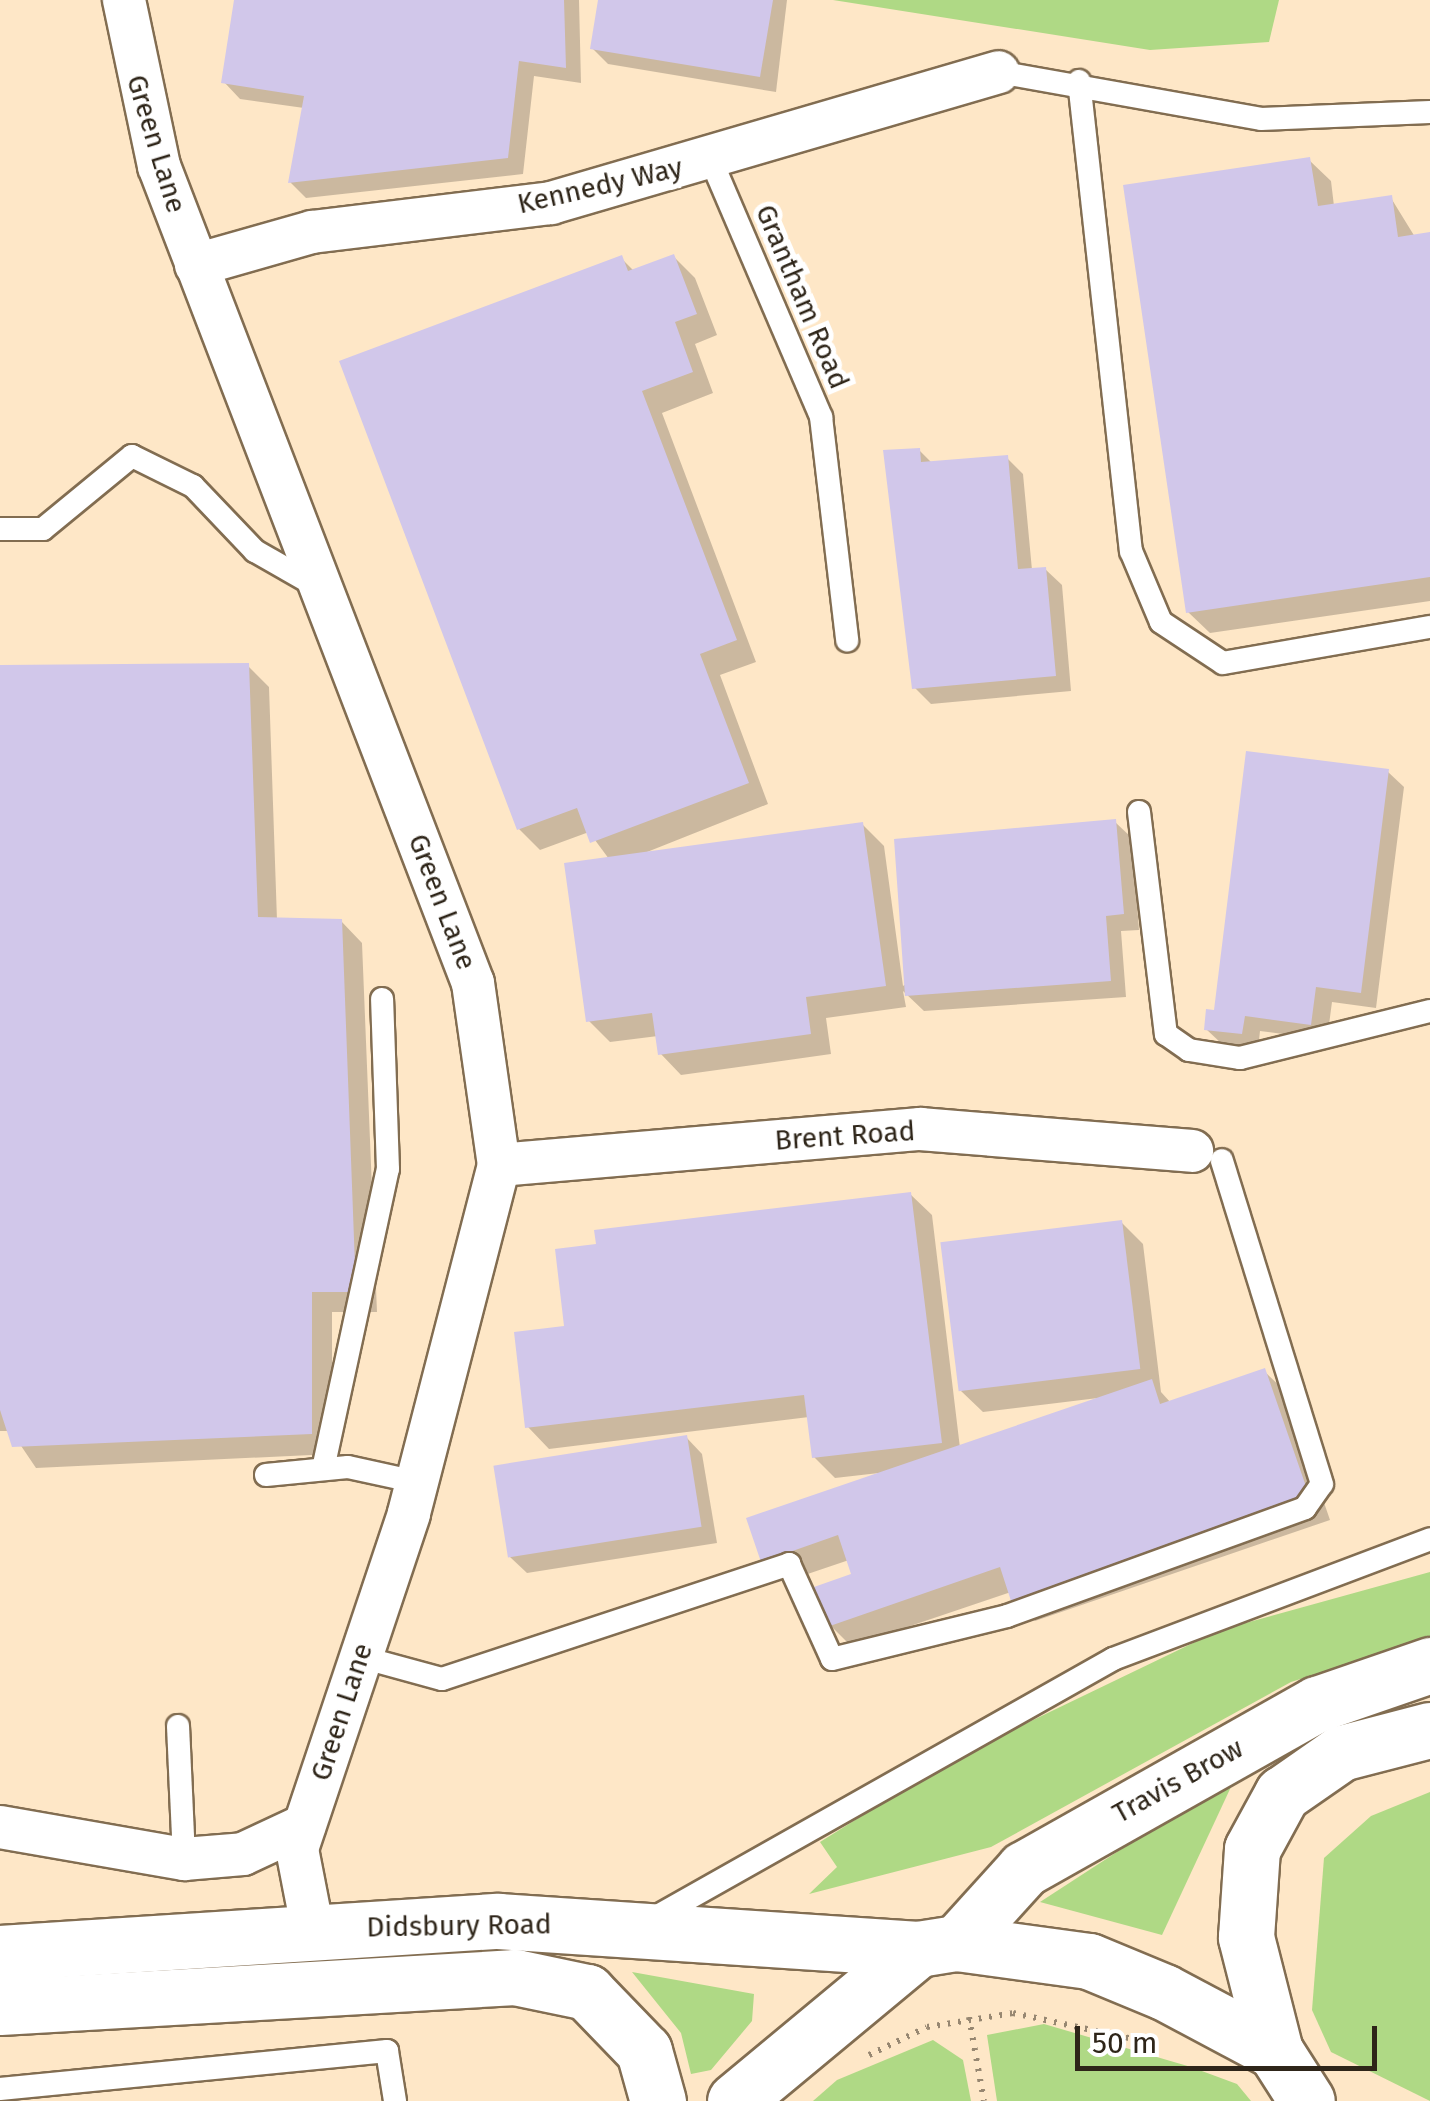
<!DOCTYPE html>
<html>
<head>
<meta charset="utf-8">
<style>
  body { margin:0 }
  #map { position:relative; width:1430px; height:2101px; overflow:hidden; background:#fee7c7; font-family:"Fira Sans",sans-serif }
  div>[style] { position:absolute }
  .green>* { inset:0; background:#afd985 }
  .shadow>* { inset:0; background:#0003 }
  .building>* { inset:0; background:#d1c7ea; transform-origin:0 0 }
  .path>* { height:6px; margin-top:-3px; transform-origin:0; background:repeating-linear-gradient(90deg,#978771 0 2.5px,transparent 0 10.5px) }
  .roads { filter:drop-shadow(2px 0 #826d51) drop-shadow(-2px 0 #826d51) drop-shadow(0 2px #826d51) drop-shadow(0 -2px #826d51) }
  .lane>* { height:22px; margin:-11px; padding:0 11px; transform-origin:11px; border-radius:11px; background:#fff }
  .street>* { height:42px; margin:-21px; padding:0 21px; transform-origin:21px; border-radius:21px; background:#fff }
  .primary>* { height:55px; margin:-27.5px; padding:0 27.5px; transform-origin:27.5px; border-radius:27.5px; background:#fff }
  .highway>* { height:55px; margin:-27.5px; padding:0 27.5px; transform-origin:27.5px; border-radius:27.5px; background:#fff }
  span { translate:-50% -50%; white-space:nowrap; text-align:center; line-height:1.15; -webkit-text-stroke:10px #fff; paint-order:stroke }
  .street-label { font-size:28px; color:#2e2519 }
  .scale { position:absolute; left:1075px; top:2026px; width:302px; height:45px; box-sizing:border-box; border:5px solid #2e2519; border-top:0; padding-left:12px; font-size:30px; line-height:35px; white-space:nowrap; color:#2e2519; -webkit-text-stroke:8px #fff; paint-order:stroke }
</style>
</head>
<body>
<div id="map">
  <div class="green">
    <i style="clip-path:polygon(833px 0,1279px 0,1269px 42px,1150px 50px)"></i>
    <i style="clip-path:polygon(1430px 1572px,1430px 1638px,1291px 1682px,991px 1847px,809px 1894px,837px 1867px,820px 1842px,956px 1757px,1220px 1630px)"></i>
    <i style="clip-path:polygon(1237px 1774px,1162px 1935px,1040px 1902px)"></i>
    <i style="clip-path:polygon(1430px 1792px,1430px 2101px,1331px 2052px,1312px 2010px,1324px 1858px,1371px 1816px)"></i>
    <i style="clip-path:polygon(632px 1972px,754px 1994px,752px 2021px,711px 2070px,691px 2074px,681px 2033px)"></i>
    <i style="clip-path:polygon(1044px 2024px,1191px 2067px,1237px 2084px,1251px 2101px,997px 2101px,987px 2035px)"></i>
    <i style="clip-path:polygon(933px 2040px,963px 2060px,971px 2101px,813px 2101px,837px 2080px)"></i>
  </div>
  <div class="shadow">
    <i style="clip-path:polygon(237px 0,579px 0,581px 83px,534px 76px,523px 174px,306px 198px,290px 182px,304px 108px,240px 99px,224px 82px)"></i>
    <i style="clip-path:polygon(600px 0,787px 0,776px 92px,608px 64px,592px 48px)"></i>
    <i style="clip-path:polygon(1309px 160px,1331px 181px,1334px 206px,1391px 198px,1415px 237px,1430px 235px,1430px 601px,1210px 633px,1188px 612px)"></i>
    <i style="clip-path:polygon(674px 257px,695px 278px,717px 335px,695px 344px,713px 393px,662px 413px,756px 662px,720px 675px,768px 804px,642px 854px,862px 824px,884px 846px,903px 986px,1115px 822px,1132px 838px,1139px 930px,1121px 931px,1126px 997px,924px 1011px,903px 991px,906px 1007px,826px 1018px,831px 1054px,681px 1075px,660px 1053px,658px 1036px,610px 1042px,588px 1020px,609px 859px,589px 832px,540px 850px,519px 829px,621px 258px,634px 271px)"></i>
    <i style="clip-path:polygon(919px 450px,933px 464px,1007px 458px,1023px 474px,1032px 570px,1045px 569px,1062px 585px,1071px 691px,931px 704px,915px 688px)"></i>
    <i style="clip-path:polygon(248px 666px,269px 687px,277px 920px,341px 921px,362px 943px,377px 1312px,332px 1312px,332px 1454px,36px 1468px,11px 1431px,0 1431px,0 667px)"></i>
    <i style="clip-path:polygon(1387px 771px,1404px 787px,1376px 1008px,1332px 1002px,1327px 1040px,1260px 1031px,1258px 1049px,1223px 1045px,1206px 1029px)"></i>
    <i style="clip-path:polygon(910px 1194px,932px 1215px,960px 1448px,1098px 1398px,983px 1412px,961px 1391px,1121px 1222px,1143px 1244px,1161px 1392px,1171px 1403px,1264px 1371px,1286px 1392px,1330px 1520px,1035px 1621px,1011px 1592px,851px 1646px,830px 1625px,855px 1576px,849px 1560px,784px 1582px,763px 1561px,879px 1473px,835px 1478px,814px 1457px,809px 1417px,549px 1449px,528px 1427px,567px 1328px)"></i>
    <i style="clip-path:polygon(686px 1437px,702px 1454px,717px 1543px,527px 1573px,510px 1557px)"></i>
  </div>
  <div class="building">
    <i style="clip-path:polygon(234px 0,564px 0,566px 68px,519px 61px,508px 158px,288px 183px,304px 96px,221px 83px)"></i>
    <i style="clip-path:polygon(598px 0,773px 0,760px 77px,590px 49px)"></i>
    <i style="clip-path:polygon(1310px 157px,1318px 206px,1392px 195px,1398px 237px,1430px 232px,1430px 577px,1186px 613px,1123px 185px)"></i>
    <i style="clip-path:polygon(674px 254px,697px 314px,675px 322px,693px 372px,642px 391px,737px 640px,700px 654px,749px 783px,590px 843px,577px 808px,517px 830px,339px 361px,622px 255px,628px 271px)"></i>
    <i style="clip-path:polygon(920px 448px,921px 462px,1008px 455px,1018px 569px,1046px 567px,1056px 676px,912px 689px,883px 450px)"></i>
    <i style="clip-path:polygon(249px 663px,258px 917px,342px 919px,356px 1292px,312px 1292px,312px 1434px,12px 1447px,0 1410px,0 665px)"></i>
    <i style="clip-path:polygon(1246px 751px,1389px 769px,1361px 993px,1316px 987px,1311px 1025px,1245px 1016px,1242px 1034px,1204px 1030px,1206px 1009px,1214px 1010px)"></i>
    <i style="clip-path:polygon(1116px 819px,1124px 914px,1106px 916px,1111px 981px,905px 996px,894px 839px)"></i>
    <i style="clip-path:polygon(863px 822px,886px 986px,806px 997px,811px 1034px,658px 1055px,652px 1013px,586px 1022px,564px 863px)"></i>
    <i style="clip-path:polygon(911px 1192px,942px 1443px,812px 1458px,804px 1395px,525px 1428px,514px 1332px,564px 1326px,555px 1249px,596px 1244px,594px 1230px)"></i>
    <i style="left:1122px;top:1220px;width:150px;height:183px;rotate:83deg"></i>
    <i style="clip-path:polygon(1265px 1368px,1310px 1498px,1011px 1601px,1000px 1567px,827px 1627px,814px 1587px,851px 1574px,838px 1535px,761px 1562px,746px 1518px,1152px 1379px,1160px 1404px)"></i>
    <i style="left:687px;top:1435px;width:93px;height:196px;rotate:81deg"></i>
  </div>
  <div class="path">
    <i style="left:969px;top:2017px;width:85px;rotate:79.9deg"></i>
    <i style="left:869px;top:2055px;width:64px;rotate:-25.8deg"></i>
    <i style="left:927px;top:2027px;width:87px;rotate:-9.2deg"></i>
    <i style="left:1013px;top:2013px;width:132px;rotate:12.2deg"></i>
  </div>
  <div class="roads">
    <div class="lane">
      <i style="left:998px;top:72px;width:267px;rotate:10.1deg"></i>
      <i style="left:1261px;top:119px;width:169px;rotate:-2.4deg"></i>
      <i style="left:1079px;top:81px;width:473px;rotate:83.7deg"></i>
      <i style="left:1131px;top:551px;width:77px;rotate:67.1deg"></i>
      <i style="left:1161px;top:622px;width:74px;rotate:33.5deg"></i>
      <i style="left:1223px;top:663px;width:210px;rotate:-9.9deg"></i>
      <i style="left:711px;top:160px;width:280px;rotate:66.8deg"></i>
      <i style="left:821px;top:417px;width:225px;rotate:83.3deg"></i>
      <i style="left:0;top:529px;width:43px"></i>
      <i style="left:43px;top:529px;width:115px;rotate:-39.4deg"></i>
      <i style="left:132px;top:456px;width:68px;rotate:26.2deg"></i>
      <i style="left:193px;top:486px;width:90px;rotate:46.4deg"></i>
      <i style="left:255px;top:551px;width:73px;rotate:29.7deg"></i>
      <i style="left:1139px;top:812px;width:224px;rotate:83.1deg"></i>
      <i style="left:1166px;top:1034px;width:28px;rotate:35deg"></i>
      <i style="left:1189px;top:1050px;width:52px;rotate:8.9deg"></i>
      <i style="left:1240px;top:1058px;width:196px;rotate:-13.9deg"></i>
      <i style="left:323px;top:1469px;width:307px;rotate:-77.8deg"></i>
      <i style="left:388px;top:1169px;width:170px;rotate:-92deg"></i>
      <i style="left:266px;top:1475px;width:82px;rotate:-5.6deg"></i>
      <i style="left:348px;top:1467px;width:71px;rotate:12.3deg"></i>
      <i style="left:361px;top:1657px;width:84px;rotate:15.2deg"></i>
      <i style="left:442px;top:1679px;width:366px;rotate:-18.3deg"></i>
      <i style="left:789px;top:1564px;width:104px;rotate:65.6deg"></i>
      <i style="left:832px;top:1659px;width:180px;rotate:-13.8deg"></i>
      <i style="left:1007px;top:1616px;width:317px;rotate:-19.9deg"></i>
      <i style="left:1305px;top:1508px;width:29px;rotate:-55deg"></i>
      <i style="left:1322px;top:1484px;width:339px;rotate:-107.2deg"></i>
      <i style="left:178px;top:1726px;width:133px;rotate:87.4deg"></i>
      <i style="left:654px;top:1918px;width:527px;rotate:-29.43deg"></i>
      <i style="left:1113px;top:1659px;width:339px;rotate:-20.7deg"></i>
      <i style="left:0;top:2089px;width:389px;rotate:-5.6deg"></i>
      <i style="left:387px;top:2051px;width:51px;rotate:80.9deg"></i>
    </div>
    <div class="street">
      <i style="left:124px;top:0;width:170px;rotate:78.1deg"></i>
      <i style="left:159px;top:166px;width:875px;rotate:68.98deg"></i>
      <i style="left:473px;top:983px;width:184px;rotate:81.9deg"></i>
      <i style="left:499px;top:1165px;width:360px;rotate:104.5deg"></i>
      <i style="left:409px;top:1514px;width:353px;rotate:108.5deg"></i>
      <i style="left:297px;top:1849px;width:84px;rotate:79deg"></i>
      <i style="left:196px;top:265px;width:121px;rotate:-15.9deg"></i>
      <i style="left:312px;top:232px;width:241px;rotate:-6.9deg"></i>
      <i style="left:551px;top:203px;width:466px;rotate:-16.3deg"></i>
      <i style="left:499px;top:1165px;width:423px;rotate:-4.9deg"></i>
      <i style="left:920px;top:1129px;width:273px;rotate:4.6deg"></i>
      <i style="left:0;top:1827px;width:187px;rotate:9.9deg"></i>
      <i style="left:184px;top:1859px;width:59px;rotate:-4.8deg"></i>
      <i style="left:243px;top:1854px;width:68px;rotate:-25.1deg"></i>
    </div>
    <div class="primary">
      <i style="left:0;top:1953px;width:499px;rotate:-3.7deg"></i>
      <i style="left:498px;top:1921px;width:421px;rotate:3.8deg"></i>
      <i style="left:0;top:2007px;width:516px;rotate:-3.33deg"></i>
      <i style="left:515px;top:1977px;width:74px;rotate:11.8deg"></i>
      <i style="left:587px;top:1992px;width:82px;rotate:46deg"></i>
      <i style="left:644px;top:2051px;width:52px;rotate:74.4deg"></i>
    </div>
    <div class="highway">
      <i style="left:957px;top:1943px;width:100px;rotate:-47.8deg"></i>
      <i style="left:1024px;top:1869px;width:336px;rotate:-29.4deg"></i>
      <i style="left:1317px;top:1704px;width:120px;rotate:-19deg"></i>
      <i style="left:1275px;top:2051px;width:118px;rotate:-104.3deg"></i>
      <i style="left:1246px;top:1937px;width:88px;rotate:-86.1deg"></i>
      <i style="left:1252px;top:1849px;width:63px;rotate:-61.4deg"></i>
      <i style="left:1282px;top:1794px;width:72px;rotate:-34.8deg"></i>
      <i style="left:1341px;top:1753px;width:92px;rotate:-14.5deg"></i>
      <i style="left:735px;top:2101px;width:238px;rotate:-39.7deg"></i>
      <i style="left:918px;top:1949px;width:39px;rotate:-9deg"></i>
      <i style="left:957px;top:1943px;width:133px;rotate:7.8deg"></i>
      <i style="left:1089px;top:1961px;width:81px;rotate:22.5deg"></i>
      <i style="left:1164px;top:1992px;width:126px;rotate:28deg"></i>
      <i style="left:1275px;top:2051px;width:59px;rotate:57.4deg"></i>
    </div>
  </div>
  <div class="street-label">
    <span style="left:156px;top:144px;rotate:73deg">Green Lane</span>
    <span style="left:600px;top:186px;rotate:-13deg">Kennedy Way</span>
    <span style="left:802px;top:297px;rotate:67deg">Grantham Road</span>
    <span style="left:442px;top:902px;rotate:69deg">Green Lane</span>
    <span style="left:845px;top:1136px;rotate:-4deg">Brent Road</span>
    <span style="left:342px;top:1712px;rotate:-72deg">Green Lane</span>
    <span style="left:1178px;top:1781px;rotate:-29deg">Travis Brow</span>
    <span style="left:459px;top:1926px;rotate:-1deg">Didsbury Road</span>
  </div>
  <div class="scale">50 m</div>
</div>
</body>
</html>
